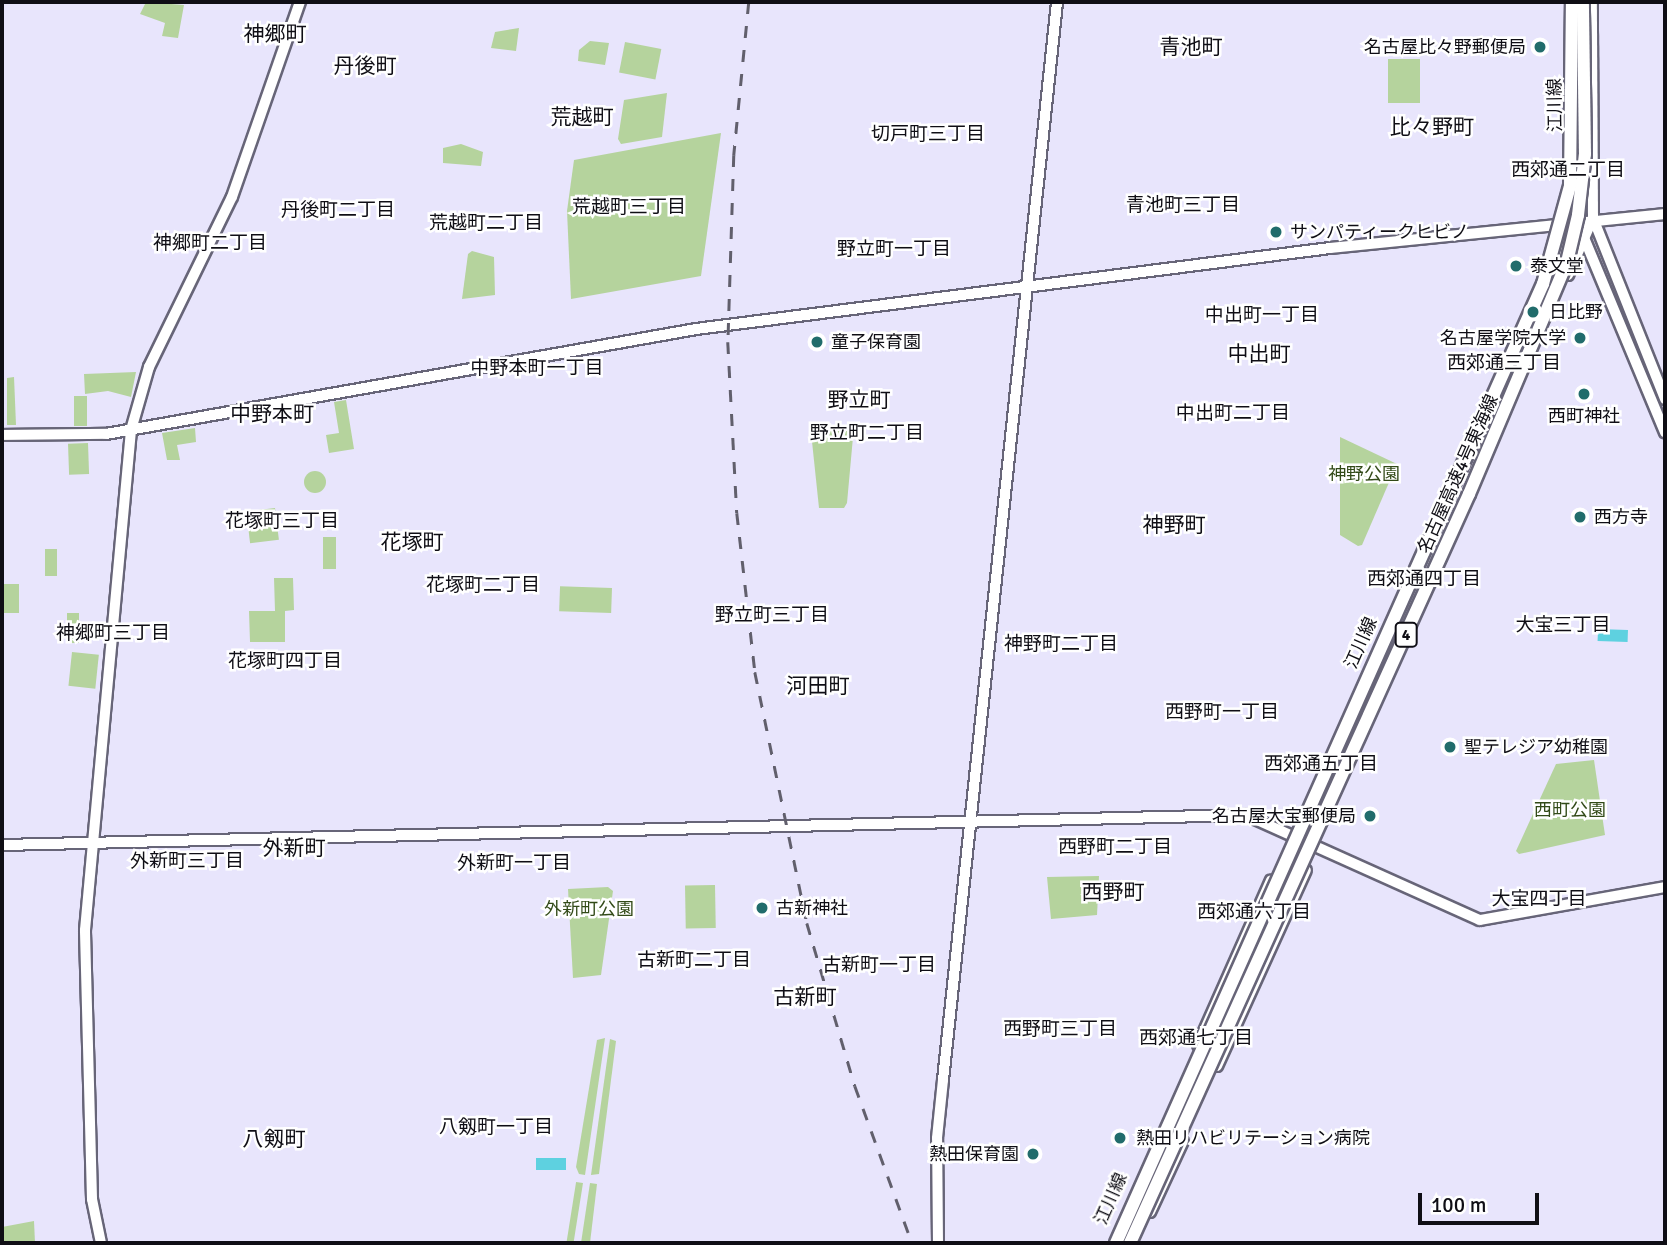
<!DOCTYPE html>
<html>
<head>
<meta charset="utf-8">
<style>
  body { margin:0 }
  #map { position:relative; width:1667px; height:1245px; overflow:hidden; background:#e8e5fc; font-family:Signika,"Noto Sans JP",sans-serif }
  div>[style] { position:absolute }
  .green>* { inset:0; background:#b5d39d; transform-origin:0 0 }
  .round { border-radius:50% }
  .water>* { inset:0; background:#5ed1e0; transform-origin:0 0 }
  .roads { filter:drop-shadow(2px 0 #676578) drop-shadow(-2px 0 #676578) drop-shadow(0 2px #676578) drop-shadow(0 -2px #676578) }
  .secondary>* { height:10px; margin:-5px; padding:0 5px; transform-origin:5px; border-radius:5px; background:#fff }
  .primary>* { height:10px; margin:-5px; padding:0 5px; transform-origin:5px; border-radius:5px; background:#fff }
  .highway>* { height:12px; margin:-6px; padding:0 6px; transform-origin:6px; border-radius:6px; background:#fff }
  .rail>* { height:2.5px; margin-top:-1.25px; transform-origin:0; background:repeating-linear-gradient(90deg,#615f6c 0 12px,transparent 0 24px) }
  .bridges { filter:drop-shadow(2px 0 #676578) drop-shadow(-2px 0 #676578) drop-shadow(0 2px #676578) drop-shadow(0 -2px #676578) }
  .highway-bridge>* { height:12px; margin:-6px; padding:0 6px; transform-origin:6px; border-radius:6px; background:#fff }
  .dots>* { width:19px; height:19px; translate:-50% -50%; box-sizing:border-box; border:4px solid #fff; border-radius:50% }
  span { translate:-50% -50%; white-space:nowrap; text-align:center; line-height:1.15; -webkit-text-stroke:5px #fff; paint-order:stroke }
  .shield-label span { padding:2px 5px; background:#fff; border:2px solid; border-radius:5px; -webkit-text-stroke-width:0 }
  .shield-label { font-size:16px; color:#0f0e15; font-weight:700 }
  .poi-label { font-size:18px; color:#0f0e15 }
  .right { translate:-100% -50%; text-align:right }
  .left { translate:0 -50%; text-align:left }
  .street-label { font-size:18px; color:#0f0e15 }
  .park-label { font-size:18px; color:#324a18 }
  .neighbourhood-label { font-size:19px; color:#0f0e15 }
  .quarter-label { font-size:21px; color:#0f0e15 }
  .frame { position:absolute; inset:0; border:4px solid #0f0e15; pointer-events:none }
  .scale { position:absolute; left:1418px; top:1193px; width:121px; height:32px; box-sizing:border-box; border:4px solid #0f0e15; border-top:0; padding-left:9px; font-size:21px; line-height:24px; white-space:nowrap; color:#0f0e15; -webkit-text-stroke:5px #fff; paint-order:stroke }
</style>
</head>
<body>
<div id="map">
  <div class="green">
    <i style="clip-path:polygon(146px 2px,184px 5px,178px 38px,162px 36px,165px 23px,140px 14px)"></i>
    <i style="clip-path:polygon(519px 28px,516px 51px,491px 48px,495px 32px)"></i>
    <i style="clip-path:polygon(590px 41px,609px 43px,605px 65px,578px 61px,579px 50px)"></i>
    <i style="left:625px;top:42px;width:37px;height:31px;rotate:11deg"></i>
    <i style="left:1388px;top:59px;width:32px;height:44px"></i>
    <i style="clip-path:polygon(667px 93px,662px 137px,621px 144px,618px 139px,624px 100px)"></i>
    <i style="clip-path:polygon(721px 133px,701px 276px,571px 299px,567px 211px,574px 160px)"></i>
    <i style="clip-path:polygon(461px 144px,483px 152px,481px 166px,443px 163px,443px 148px)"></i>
    <i style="clip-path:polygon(472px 251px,494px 257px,495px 295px,462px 299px,468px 254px)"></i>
    <i style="clip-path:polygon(136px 372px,131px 397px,108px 391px,85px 394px,84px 374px)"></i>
    <i style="clip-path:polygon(14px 377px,16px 425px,7px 425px,7px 378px)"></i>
    <i style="left:74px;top:396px;width:13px;height:30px"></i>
    <i style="clip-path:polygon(346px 400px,354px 449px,329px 453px,326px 435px,339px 433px,334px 402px)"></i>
    <i style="clip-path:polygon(854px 426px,847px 503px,844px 508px,819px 508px,811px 432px)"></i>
    <i style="clip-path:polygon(195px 428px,196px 442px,177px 445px,180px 460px,167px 460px,162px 433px)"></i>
    <i style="clip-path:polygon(1340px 437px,1397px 464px,1362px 545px,1358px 546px,1340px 535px)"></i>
    <i style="left:88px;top:443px;width:31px;height:20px;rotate:88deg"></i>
    <i class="round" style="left:304px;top:471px;width:22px;height:22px"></i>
    <i style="left:275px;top:508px;width:32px;height:29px;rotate:83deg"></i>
    <i style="left:323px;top:537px;width:13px;height:32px"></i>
    <i style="left:45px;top:549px;width:12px;height:27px"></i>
    <i style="clip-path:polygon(274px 578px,293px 578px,294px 610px,285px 611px,285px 642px,250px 642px,249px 611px,275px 611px)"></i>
    <i style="left:3px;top:584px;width:16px;height:29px"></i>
    <i style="left:612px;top:588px;width:25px;height:52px;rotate:92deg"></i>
    <i style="left:67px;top:613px;width:12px;height:30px"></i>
    <i style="left:72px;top:652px;width:27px;height:34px;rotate:6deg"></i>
    <i style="clip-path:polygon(1594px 760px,1605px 835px,1519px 854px,1516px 851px,1556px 764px)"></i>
    <i style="clip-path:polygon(1099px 876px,1097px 915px,1051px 919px,1047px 877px)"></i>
    <i style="left:715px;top:885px;width:43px;height:30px;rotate:89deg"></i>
    <i style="clip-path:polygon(608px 887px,613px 891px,601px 975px,573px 978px,568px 889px)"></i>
    <i style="clip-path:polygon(605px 1038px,585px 1175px,579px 1174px,576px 1167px,597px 1040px)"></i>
    <i style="clip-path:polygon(610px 1039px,616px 1041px,599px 1174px,591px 1175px)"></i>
    <i style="left:583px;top:1183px;width:61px;height:7px;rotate:99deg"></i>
    <i style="clip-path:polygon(590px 1183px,597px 1184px,590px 1243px,581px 1243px)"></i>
    <i style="clip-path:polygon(34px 1221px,35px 1243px,2px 1243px,2px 1227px)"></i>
  </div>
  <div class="water">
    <i style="left:1598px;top:629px;width:30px;height:12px;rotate:2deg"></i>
    <i style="left:566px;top:1158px;width:12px;height:30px;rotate:90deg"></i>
  </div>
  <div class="roads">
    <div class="secondary">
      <i style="left:1593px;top:218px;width:195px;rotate:68.3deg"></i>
      <i style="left:1582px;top:233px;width:216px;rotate:67.4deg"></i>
      <i style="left:2px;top:435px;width:104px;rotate:-0.6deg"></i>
      <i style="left:106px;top:434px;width:599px;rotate:-10.09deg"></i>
      <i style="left:696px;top:329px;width:639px;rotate:-7.28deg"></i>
      <i style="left:1330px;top:248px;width:337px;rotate:-5.8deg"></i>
      <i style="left:2px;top:845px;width:1244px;rotate:-1.38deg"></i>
      <i style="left:1246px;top:815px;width:256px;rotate:24.2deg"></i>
      <i style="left:1480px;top:920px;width:188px;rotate:-10.1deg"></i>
      <i style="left:101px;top:1243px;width:45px;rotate:-101.6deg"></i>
      <i style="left:92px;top:1199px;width:269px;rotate:-91.5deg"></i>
      <i style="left:85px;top:930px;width:502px;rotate:-84.74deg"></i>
      <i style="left:131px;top:430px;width:66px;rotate:-74.1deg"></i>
      <i style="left:149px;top:367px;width:189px;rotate:-64deg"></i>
      <i style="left:232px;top:197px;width:207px;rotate:-70.8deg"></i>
      <i style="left:938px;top:1243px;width:105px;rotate:-90.5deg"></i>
      <i style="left:937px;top:1138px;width:58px;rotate:-84.1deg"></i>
      <i style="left:943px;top:1080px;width:1084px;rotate:-83.96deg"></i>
    </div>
    <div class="primary">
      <i style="left:1554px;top:261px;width:45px;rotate:-66.3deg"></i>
      <i style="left:1572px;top:220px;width:34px;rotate:-88deg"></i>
      <i style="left:1568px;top:275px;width:62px;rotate:-66.3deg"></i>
      <i style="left:1593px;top:218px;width:216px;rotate:-90.3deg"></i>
      <i style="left:1198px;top:1045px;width:180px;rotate:-66.1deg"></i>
      <i style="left:1217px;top:1066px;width:215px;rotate:-65.6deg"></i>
      <i style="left:1150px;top:1212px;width:78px;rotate:-65.1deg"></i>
    </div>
    <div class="highway">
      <i style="left:1137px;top:1213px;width:223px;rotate:-65.6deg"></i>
    </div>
  </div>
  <div class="rail">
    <i style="left:749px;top:2px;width:154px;rotate:95.6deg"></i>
    <i style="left:734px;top:155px;width:187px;rotate:91.8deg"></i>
    <i style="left:728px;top:342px;width:171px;rotate:87deg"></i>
    <i style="left:737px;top:513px;width:160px;rotate:83.5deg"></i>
    <i style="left:755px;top:672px;width:256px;rotate:78.3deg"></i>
    <i style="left:807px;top:923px;width:170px;rotate:73.6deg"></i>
    <i style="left:855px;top:1086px;width:167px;rotate:70deg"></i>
  </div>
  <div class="bridges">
    <div class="highway-bridge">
      <i style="left:1116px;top:1243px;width:1050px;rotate:-66deg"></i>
      <i style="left:1543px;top:284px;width:102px;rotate:-74.6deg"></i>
      <i style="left:1570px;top:186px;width:184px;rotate:-89.4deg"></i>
      <i style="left:1130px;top:1243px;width:822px;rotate:-65.65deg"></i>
      <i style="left:1469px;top:494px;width:252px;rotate:-67.1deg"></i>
      <i style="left:1567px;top:262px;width:48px;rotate:-76.8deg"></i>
      <i style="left:1578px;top:215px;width:61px;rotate:-83.5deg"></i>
      <i style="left:1585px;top:154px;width:152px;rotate:-90.8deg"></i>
    </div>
  </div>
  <div class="dots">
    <i style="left:1540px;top:47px;background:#216c6b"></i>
    <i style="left:1276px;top:232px;background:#216c6b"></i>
    <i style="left:1516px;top:266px;background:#216c6b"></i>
    <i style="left:1533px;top:312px;background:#216c6b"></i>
    <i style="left:1580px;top:338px;background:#216c6b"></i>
    <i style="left:817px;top:342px;background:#216c6b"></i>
    <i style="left:1584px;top:394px;background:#216c6b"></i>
    <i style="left:1580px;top:517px;background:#216c6b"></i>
    <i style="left:1450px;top:747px;background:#216c6b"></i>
    <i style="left:1370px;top:816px;background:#216c6b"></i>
    <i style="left:762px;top:908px;background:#216c6b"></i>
    <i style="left:1120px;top:1138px;background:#216c6b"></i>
    <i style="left:1033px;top:1154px;background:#216c6b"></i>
  </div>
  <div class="shield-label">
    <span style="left:1406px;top:635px">4</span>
  </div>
  <div class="poi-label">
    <span class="right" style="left:1526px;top:47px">名古屋比々野郵便局</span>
    <span class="left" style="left:1290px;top:232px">サンパティークヒビノ</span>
    <span class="left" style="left:1530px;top:266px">泰文堂</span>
    <span class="left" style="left:1549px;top:312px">日比野</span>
    <span class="right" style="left:1566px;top:338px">名古屋学院大学</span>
    <span class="left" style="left:831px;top:342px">童子保育園</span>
    <span style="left:1584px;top:416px">西町神社</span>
    <span class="left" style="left:1594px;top:517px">西方寺</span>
    <span class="left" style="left:1464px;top:747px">聖テレジア幼稚園</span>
    <span class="right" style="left:1356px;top:816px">名古屋大宝郵便局</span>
    <span class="left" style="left:776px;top:908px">古新神社</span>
    <span class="left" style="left:1136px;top:1138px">熱田リハビリテーション病院</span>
    <span class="right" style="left:1019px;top:1154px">熱田保育園</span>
  </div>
  <div class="street-label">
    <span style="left:1555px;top:105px;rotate:-91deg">江川線</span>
    <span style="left:1458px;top:474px;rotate:-66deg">名古屋高速4号東海線</span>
    <span style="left:1361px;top:643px;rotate:-66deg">江川線</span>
    <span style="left:1111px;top:1199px;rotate:-66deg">江川線</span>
  </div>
  <div class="park-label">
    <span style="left:1364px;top:474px">神野公園</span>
    <span style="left:1570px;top:810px">西町公園</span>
    <span style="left:589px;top:909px">外新町公園</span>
  </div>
  <div class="neighbourhood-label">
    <span style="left:928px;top:135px">切戸町三丁目</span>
    <span style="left:1568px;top:171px">西郊通二丁目</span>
    <span style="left:1183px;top:206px">青池町三丁目</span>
    <span style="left:629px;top:208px">荒越町三丁目</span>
    <span style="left:338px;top:211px">丹後町二丁目</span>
    <span style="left:486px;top:224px">荒越町二丁目</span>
    <span style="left:210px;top:244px">神郷町二丁目</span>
    <span style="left:894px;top:250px">野立町一丁目</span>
    <span style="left:1262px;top:316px">中出町一丁目</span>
    <span style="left:1504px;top:364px">西郊通三丁目</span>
    <span style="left:537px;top:369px">中野本町一丁目</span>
    <span style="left:1233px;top:414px">中出町二丁目</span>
    <span style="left:867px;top:434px">野立町二丁目</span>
    <span style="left:282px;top:522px">花塚町三丁目</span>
    <span style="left:1424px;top:580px">西郊通四丁目</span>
    <span style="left:483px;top:586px">花塚町二丁目</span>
    <span style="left:772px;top:616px">野立町三丁目</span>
    <span style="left:1563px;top:626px">大宝三丁目</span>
    <span style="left:113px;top:634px">神郷町三丁目</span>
    <span style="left:1061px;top:645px">神野町二丁目</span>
    <span style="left:285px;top:662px">花塚町四丁目</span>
    <span style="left:1222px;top:713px">西野町一丁目</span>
    <span style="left:1321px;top:765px">西郊通五丁目</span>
    <span style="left:1115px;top:848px">西野町二丁目</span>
    <span style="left:187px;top:862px">外新町三丁目</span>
    <span style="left:514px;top:864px">外新町一丁目</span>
    <span style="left:1539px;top:900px">大宝四丁目</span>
    <span style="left:1254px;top:913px">西郊通六丁目</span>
    <span style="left:694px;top:961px">古新町二丁目</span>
    <span style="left:879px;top:966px">古新町一丁目</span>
    <span style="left:1060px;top:1030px">西野町三丁目</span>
    <span style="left:1196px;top:1039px">西郊通七丁目</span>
    <span style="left:496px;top:1128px">八剱町一丁目</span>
  </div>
  <div class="quarter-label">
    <span style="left:275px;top:34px">神郷町</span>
    <span style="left:1191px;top:47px">青池町</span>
    <span style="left:365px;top:66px">丹後町</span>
    <span style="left:582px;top:117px">荒越町</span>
    <span style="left:1432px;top:127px">比々野町</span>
    <span style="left:1259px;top:354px">中出町</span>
    <span style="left:859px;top:400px">野立町</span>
    <span style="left:272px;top:414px">中野本町</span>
    <span style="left:1174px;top:525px">神野町</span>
    <span style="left:412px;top:542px">花塚町</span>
    <span style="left:818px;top:686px">河田町</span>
    <span style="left:294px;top:848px">外新町</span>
    <span style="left:1113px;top:892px">西野町</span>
    <span style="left:805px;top:997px">古新町</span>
    <span style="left:274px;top:1139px">八剱町</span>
  </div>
  <div class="frame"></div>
  <div class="scale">100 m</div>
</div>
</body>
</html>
